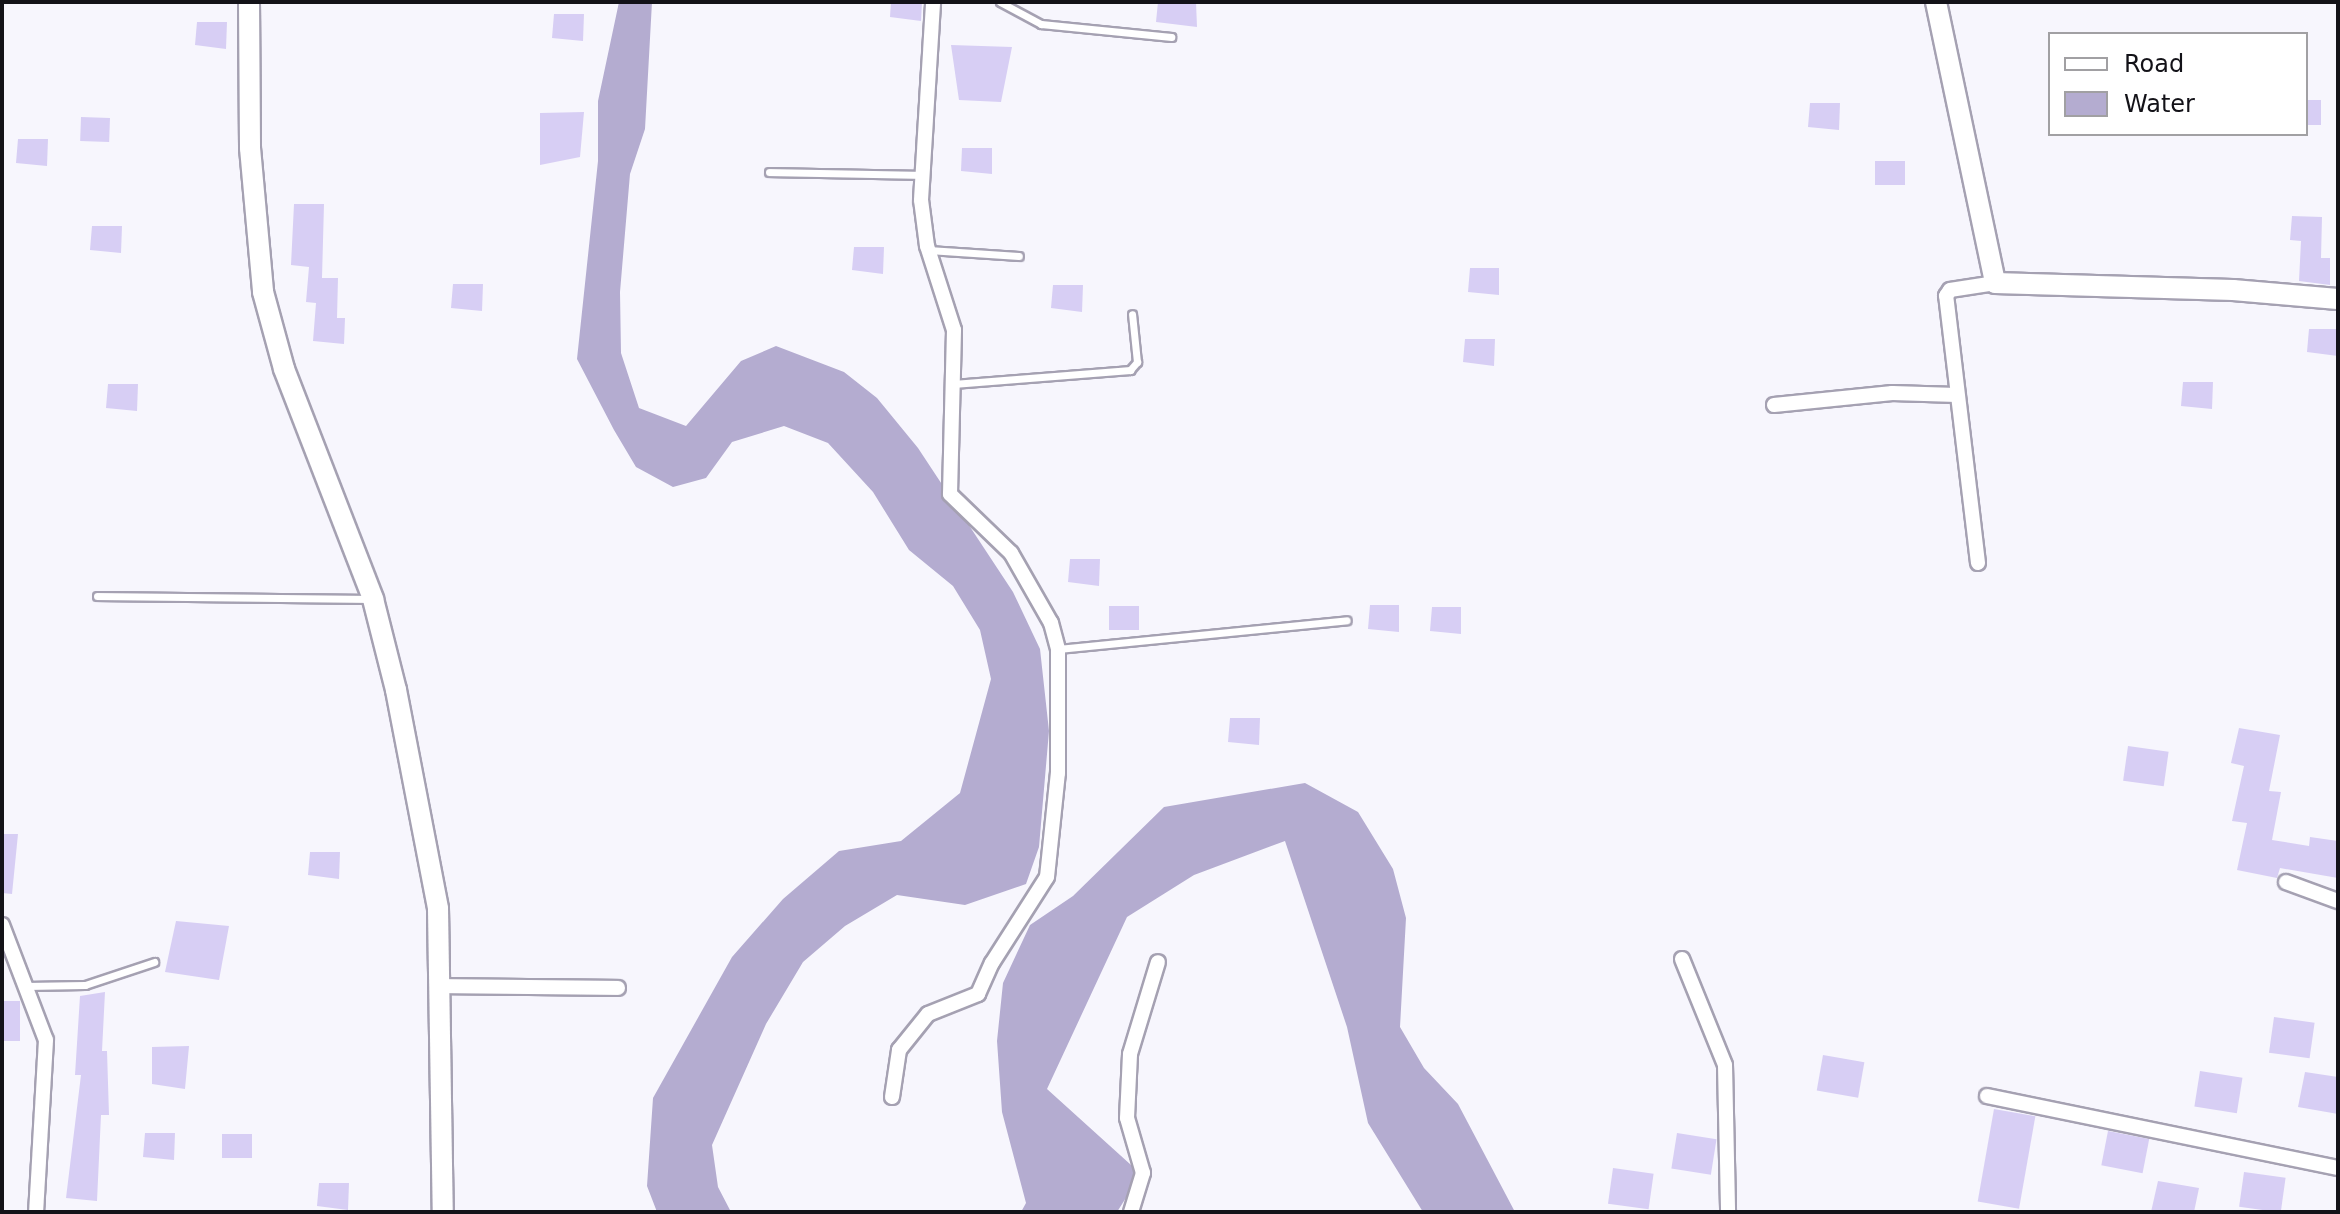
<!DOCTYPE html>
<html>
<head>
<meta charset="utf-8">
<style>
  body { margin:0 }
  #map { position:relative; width:2340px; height:1214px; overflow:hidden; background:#f7f6fd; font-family:"DejaVu Sans",sans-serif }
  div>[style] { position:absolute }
  .water>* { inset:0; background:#b4acd0 }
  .building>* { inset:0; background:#d7cef4; transform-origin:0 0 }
  .roads { filter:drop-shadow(2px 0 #a5a1b2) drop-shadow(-2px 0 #a5a1b2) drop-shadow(0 2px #a5a1b2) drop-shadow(0 -2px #a5a1b2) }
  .lane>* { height:7px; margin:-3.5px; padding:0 3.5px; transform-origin:3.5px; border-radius:3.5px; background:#fff }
  .street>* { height:14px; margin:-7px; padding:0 7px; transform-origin:7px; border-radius:7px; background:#fff }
  .secondary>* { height:20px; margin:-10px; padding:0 10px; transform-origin:10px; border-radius:10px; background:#fff }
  span { translate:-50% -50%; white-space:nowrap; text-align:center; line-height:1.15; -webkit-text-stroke:7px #fff; paint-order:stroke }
  .frame { position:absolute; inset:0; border:4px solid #131218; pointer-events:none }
  .legend { position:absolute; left:2048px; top:32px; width:260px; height:104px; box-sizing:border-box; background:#fff; border:2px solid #a1a0a3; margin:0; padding:10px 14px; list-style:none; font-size:24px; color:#131218 }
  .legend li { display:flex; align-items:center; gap:16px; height:40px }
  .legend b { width:40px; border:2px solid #a1a0a3 }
</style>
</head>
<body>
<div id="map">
  <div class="water">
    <i style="clip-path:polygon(619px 2px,652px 2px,645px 129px,630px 174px,620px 292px,621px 353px,639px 408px,686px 426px,741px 361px,776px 346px,844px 372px,877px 398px,918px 448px,1013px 592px,1040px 649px,1049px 731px,1039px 847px,1026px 884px,965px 905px,897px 895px,845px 926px,803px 962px,766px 1024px,712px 1145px,718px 1187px,731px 1212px,657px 1212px,647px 1186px,653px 1098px,732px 957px,783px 899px,839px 851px,901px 841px,960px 793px,991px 679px,980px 630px,953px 586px,909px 550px,873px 492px,828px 443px,784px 426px,732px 442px,706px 478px,673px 487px,636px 467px,614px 430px,577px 359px,598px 161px,598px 101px)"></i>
    <i style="clip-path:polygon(1305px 783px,1358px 812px,1393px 869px,1406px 918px,1400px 1027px,1424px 1068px,1458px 1104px,1515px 1212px,1423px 1212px,1368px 1123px,1347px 1027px,1285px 841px,1194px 875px,1127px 917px,1047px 1089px,1141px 1174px,1117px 1212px,1021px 1212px,1026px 1203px,1002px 1112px,997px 1041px,1003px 983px,1030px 925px,1073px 896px,1164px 807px)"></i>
  </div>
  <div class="building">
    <i style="clip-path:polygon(891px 2px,922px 2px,921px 21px,890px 17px)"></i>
    <i style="clip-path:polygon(1158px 2px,1196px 2px,1197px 27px,1156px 22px)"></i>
    <i style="clip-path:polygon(554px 14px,584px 14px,583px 41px,552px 38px)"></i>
    <i style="clip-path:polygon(197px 22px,227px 22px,226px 49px,195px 45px)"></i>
    <i style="clip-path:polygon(951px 45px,1012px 47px,1001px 102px,959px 100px)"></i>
    <i style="left:2306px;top:100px;width:15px;height:25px"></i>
    <i style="clip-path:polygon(1810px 103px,1840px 103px,1839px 130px,1808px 127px)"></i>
    <i style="clip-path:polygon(584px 112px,580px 157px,540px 165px,540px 113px)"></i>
    <i style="left:81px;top:117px;width:29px;height:24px;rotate:2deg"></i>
    <i style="clip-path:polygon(18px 139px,48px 139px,47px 166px,16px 163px)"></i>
    <i style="clip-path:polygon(962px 148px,992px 148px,992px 174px,961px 171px)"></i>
    <i style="left:1875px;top:161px;width:30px;height:24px"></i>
    <i style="clip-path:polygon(294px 204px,324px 204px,322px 278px,338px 278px,337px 318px,345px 318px,344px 344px,313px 341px,316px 303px,306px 302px,309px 267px,291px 265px)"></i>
    <i style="clip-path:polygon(2292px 216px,2322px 217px,2321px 258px,2330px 258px,2330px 285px,2299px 281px,2301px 241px,2290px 240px)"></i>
    <i style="clip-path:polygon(92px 226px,122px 226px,121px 253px,90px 250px)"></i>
    <i style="clip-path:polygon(854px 247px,884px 247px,883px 274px,852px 270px)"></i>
    <i style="clip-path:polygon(1470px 268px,1499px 268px,1499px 295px,1468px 292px)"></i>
    <i style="clip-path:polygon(453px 284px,483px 284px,482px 311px,451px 308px)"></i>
    <i style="clip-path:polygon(1053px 285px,1083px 285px,1082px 312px,1051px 308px)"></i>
    <i style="clip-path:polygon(2309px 329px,2338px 329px,2338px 356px,2307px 352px)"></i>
    <i style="clip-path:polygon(1465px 339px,1495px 339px,1494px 366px,1463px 362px)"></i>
    <i style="clip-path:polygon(2183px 382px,2213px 382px,2212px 409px,2181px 406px)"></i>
    <i style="clip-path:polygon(108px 384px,138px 384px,137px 411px,106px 408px)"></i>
    <i style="clip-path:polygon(1070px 559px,1100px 559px,1099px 586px,1068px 582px)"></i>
    <i style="clip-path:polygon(1370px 605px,1399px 605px,1399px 632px,1368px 629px)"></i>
    <i style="left:1109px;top:606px;width:30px;height:24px"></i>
    <i style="clip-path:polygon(1432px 607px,1461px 607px,1461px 634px,1430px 631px)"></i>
    <i style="clip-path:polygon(1230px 718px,1260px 718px,1259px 745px,1228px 742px)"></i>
    <i style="clip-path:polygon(2239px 728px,2280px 735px,2269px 791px,2281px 792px,2272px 840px,2309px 846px,2310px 837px,2338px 841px,2338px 878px,2280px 868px,2277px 878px,2237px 870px,2247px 823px,2232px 821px,2244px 766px,2231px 763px)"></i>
    <i style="left:2128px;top:746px;width:41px;height:35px;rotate:8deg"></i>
    <i style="clip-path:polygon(2px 834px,18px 834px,12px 894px,2px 893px)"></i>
    <i style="clip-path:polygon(310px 852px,340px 852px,339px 879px,308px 875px)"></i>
    <i style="clip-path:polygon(176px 921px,229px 926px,219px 980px,165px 972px)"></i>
    <i style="clip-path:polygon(105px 992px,102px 1051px,107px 1051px,109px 1115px,101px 1115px,97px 1201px,66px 1198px,81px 1075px,75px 1075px,80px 996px)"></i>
    <i style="left:2px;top:1001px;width:18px;height:40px"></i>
    <i style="left:2274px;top:1017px;width:41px;height:36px;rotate:8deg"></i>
    <i style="clip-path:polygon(189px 1046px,185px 1089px,152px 1084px,152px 1047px)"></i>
    <i style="left:1823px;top:1055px;width:42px;height:36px;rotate:10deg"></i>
    <i style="left:2200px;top:1071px;width:43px;height:36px;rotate:9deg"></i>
    <i style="clip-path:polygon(2305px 1072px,2338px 1077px,2338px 1114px,2298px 1107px)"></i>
    <i style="left:1994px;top:1109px;width:42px;height:94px;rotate:10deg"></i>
    <i style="left:2108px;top:1131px;width:42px;height:35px;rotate:11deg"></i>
    <i style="clip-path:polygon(145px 1133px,175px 1133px,174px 1160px,143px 1157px)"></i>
    <i style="left:1677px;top:1133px;width:40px;height:36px;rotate:9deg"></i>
    <i style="left:222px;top:1134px;width:30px;height:24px"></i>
    <i style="left:1613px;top:1168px;width:41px;height:36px;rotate:8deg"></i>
    <i style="left:2244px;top:1172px;width:42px;height:35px;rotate:8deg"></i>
    <i style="clip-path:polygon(2158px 1181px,2199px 1188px,2194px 1212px,2151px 1212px)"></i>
    <i style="clip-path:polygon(319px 1183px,349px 1183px,348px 1210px,317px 1206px)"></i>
  </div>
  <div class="roads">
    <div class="lane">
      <i style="left:1000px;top:2px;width:47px;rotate:28.2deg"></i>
      <i style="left:1041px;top:24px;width:131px;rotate:5.7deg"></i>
      <i style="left:769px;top:172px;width:154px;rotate:1.1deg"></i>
      <i style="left:928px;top:250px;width:91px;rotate:3.8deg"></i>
      <i style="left:953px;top:384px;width:178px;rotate:-4.5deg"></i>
      <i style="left:1130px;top:370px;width:11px;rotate:-49deg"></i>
      <i style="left:1137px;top:362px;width:48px;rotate:-95.9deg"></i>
      <i style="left:97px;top:596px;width:273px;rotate:0.6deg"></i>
      <i style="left:1059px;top:649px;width:289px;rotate:-5.7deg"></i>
      <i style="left:26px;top:986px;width:59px;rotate:-1deg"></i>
      <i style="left:85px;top:985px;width:73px;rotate:-18.4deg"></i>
    </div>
    <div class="street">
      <i style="left:1774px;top:405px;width:119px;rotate:-5.8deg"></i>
      <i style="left:1892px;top:393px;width:65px;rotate:1.8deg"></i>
      <i style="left:1978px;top:563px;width:269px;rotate:-96.8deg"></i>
      <i style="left:1946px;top:296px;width:7px;rotate:-56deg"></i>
      <i style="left:1950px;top:290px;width:46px;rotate:-8.8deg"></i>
      <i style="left:2286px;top:882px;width:55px;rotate:20.1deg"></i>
      <i style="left:2px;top:925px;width:123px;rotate:69.1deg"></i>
      <i style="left:46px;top:1040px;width:172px;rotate:93.3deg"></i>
      <i style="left:1682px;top:959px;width:114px;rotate:67.9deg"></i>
      <i style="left:1725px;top:1065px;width:147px;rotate:88.8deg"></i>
      <i style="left:439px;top:986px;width:179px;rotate:0.6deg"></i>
      <i style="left:1987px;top:1096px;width:358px;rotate:11.6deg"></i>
      <i style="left:892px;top:1097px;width:48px;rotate:-81.5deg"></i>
      <i style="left:899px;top:1050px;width:46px;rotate:-51.1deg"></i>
      <i style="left:928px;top:1014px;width:54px;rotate:-21.8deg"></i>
      <i style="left:978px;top:994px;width:34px;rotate:-66deg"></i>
      <i style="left:992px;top:963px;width:102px;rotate:-57.4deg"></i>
      <i style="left:1047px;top:877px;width:105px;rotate:-84deg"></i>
      <i style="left:1058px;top:773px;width:124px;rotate:-90deg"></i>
      <i style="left:1058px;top:649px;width:27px;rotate:-105deg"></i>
      <i style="left:1051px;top:623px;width:81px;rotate:-119.7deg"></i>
      <i style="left:1011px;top:553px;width:85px;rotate:-136deg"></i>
      <i style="left:950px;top:494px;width:164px;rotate:-88.6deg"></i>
      <i style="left:954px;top:330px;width:88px;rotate:-107.8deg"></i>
      <i style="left:927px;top:246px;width:46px;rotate:-97.4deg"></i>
      <i style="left:921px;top:200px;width:198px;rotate:-86.5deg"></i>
      <i style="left:1131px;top:1212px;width:41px;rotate:-72.9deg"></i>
      <i style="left:1143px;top:1173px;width:57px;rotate:-106.2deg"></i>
      <i style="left:1127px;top:1118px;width:64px;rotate:-87.3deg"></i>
      <i style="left:1130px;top:1054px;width:96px;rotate:-73.1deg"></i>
    </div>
    <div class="secondary">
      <i style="left:249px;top:2px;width:146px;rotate:89.6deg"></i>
      <i style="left:250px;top:148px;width:145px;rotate:84.8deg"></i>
      <i style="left:263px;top:292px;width:80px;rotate:74.7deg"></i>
      <i style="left:284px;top:369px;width:247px;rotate:68.8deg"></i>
      <i style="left:373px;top:599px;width:94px;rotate:75.8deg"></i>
      <i style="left:396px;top:690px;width:223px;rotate:79.1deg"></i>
      <i style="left:438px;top:909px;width:303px;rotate:89.1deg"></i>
      <i style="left:1936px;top:2px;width:287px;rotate:78.1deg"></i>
      <i style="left:1995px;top:283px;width:238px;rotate:1.7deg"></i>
      <i style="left:2233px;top:290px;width:105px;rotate:4.9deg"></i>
    </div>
  </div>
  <div class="frame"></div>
  <ul class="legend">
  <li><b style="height:10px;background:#fff"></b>Road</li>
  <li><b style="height:22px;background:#b4acd0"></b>Water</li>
  </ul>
</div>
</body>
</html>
